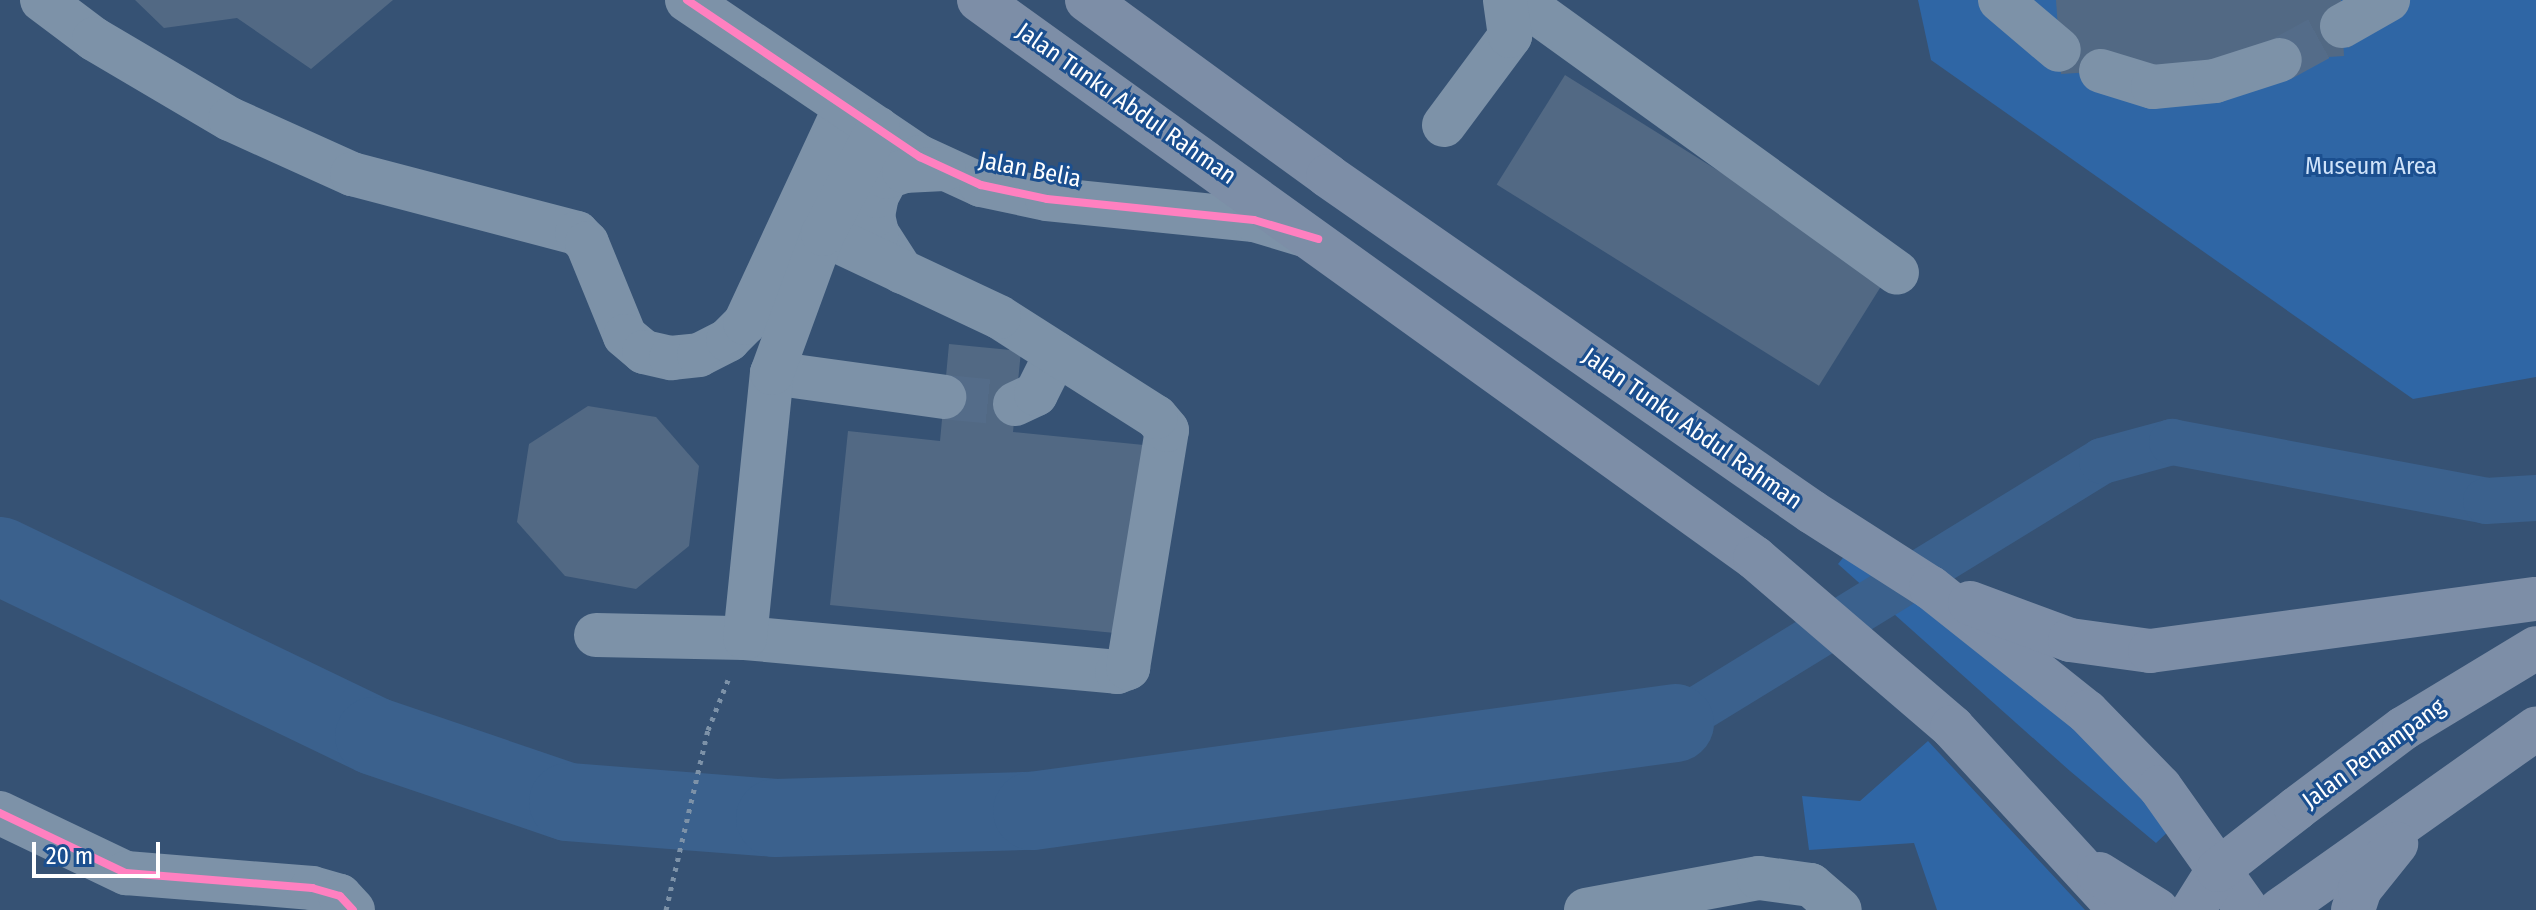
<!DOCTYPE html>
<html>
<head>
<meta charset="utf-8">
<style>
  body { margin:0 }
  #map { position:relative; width:2536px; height:910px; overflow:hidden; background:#365274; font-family:"Fira Sans Condensed",sans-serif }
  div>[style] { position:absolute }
  .green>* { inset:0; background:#2f66a5 }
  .canal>* { height:46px; margin:-23px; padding:0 23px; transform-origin:23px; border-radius:23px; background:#3b618d }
  .river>* { height:78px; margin:-39px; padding:0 39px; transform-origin:39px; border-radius:39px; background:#3b618d }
  .building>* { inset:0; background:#526984; transform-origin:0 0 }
  .minor-tunnel>* { height:44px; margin-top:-22px; transform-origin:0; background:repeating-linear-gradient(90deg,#546c89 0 44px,transparent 0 66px) }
  .path>* { height:5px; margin-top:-2.5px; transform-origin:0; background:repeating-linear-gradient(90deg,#7d92a8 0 4px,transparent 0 10px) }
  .minor>* { height:44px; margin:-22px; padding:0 22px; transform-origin:22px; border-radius:22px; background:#7d92a8 }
  .major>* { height:44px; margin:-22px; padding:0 22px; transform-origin:22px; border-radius:22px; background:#7d8ea7 }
  .cycleway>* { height:8px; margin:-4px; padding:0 4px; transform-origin:4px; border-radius:4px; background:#ff80c0 }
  span { translate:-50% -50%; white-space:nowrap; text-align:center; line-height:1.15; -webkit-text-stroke:6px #1b4f8f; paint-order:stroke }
  .street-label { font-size:24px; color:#fff }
  .park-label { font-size:24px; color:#cfe3fa }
  .scale { position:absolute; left:32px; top:842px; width:128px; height:36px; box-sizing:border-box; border:4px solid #fff; border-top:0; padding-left:10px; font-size:24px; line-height:28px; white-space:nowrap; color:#fff; -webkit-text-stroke:6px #1b4f8f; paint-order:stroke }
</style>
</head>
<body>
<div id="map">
  <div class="green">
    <i style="clip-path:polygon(1918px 0,2536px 0,2536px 377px,2413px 399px,1931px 60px)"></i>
    <i style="clip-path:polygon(1851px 548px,2008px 662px,2172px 828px,2156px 843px,2070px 771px,1838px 564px)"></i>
    <i style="clip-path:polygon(1928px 741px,2085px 910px,1937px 910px,1914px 843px,1809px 850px,1802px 796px,1860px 801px)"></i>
  </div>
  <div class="canal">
    <i style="left:1675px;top:723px;width:501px;rotate:-31.53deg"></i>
    <i style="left:2102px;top:461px;width:73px;rotate:-15.2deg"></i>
    <i style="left:2172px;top:442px;width:319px;rotate:10.6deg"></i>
    <i style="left:2486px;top:501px;width:50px;rotate:-3.4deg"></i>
  </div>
  <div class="river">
    <i style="left:0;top:556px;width:415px;rotate:25.7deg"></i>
    <i style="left:374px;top:736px;width:205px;rotate:18.8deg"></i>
    <i style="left:568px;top:802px;width:208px;rotate:4.4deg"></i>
    <i style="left:775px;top:818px;width:257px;rotate:-1.6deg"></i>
    <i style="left:1032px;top:811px;width:649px;rotate:-7.79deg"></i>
  </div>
  <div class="building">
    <i style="clip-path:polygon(135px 0,393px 0,311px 69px,237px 18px,164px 28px)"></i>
    <i style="clip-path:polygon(2056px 0,2341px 0,2344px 56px,2061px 74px)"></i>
    <i style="left:1565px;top:75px;width:380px;height:129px;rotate:32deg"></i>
    <i style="clip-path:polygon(949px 344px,1021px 351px,1013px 432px,1144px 445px,1125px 634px,830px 605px,848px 431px,940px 441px)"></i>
    <i style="clip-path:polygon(588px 406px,656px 417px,699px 466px,689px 546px,636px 589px,565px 576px,517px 522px,529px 444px)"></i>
  </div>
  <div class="minor-tunnel">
    <i style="left:2280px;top:60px;width:71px;rotate:-28.7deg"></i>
    <i style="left:944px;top:397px;width:71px;rotate:5.6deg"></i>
  </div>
  <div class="path">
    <i style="left:666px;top:910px;width:185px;rotate:-76.9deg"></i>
    <i style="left:708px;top:730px;width:54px;rotate:-68.2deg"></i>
  </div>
  <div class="minor">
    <i style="left:42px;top:0;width:65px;rotate:36.9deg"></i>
    <i style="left:94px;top:39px;width:158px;rotate:30.5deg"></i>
    <i style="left:230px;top:119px;width:134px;rotate:24.3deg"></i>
    <i style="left:352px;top:174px;width:233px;rotate:14.7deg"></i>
    <i style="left:577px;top:233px;width:14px;rotate:45deg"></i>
    <i style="left:587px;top:243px;width:100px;rotate:67.8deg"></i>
    <i style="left:625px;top:336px;width:25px;rotate:40deg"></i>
    <i style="left:644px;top:352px;width:28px;rotate:13deg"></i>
    <i style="left:671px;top:358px;width:28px;rotate:-6deg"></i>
    <i style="left:699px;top:355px;width:33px;rotate:-27deg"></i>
    <i style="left:728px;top:340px;width:24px;rotate:-45deg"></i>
    <i style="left:745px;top:323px;width:237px;rotate:-65.1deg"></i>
    <i style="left:687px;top:0;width:281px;rotate:34deg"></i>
    <i style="left:920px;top:157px;width:67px;rotate:24.7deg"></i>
    <i style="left:981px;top:185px;width:67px;rotate:12deg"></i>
    <i style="left:1047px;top:199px;width:208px;rotate:5.8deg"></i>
    <i style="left:1254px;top:220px;width:52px;rotate:16.7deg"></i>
    <i style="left:1519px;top:0;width:466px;rotate:35.8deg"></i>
    <i style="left:2000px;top:0;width:77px;rotate:40.3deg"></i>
    <i style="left:2342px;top:26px;width:53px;rotate:-29.5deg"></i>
    <i style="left:2101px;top:71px;width:54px;rotate:17.1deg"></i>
    <i style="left:2153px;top:87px;width:62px;rotate:-5.5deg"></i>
    <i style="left:2215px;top:81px;width:68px;rotate:-17.9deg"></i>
    <i style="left:1444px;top:125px;width:111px;rotate:-53.4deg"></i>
    <i style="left:1510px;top:36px;width:36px;rotate:-98deg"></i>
    <i style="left:902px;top:272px;width:46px;rotate:-122.7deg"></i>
    <i style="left:877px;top:233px;width:17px;rotate:-103deg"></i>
    <i style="left:873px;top:216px;width:20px;rotate:-79deg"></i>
    <i style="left:877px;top:196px;width:21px;rotate:-62deg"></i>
    <i style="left:887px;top:177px;width:18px;rotate:-19deg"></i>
    <i style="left:904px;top:171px;width:40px;rotate:-2.9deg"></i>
    <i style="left:772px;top:373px;width:174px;rotate:7.9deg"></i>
    <i style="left:1015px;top:404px;width:23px;rotate:-25deg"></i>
    <i style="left:1036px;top:394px;width:45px;rotate:-63.4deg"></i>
    <i style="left:596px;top:635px;width:149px;rotate:1.2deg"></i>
    <i style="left:745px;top:638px;width:374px;rotate:5.2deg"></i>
    <i style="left:1117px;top:672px;width:12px;rotate:-20deg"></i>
    <i style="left:1128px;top:668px;width:241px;rotate:-80.7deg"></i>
    <i style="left:1167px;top:430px;width:17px;rotate:-130deg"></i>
    <i style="left:1156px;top:417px;width:186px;rotate:-147.5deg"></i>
    <i style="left:999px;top:317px;width:195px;rotate:-154.8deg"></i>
    <i style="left:745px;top:638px;width:266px;rotate:-84.2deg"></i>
    <i style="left:772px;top:373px;width:148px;rotate:-69.9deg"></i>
    <i style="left:823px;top:234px;width:119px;rotate:-62.4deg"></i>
    <i style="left:0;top:813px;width:140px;rotate:25.5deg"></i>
    <i style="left:126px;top:873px;width:187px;rotate:4.6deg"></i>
    <i style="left:312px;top:888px;width:29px;rotate:16deg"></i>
    <i style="left:340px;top:896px;width:19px;rotate:47deg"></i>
    <i style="left:1586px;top:910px;width:176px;rotate:-10.5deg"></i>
    <i style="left:1759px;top:878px;width:52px;rotate:7.7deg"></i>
    <i style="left:1811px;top:885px;width:38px;rotate:41deg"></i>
  </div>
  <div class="major">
    <i style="left:979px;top:0;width:956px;rotate:35.72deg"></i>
    <i style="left:1755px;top:558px;width:260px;rotate:40.6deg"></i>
    <i style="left:1952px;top:727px;width:248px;rotate:47.4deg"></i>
    <i style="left:1087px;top:0;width:298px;rotate:36.1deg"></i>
    <i style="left:1328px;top:176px;width:589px;rotate:34.77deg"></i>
    <i style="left:1812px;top:512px;width:141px;rotate:32.6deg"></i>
    <i style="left:1931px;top:588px;width:199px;rotate:38.5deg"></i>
    <i style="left:2087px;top:712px;width:105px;rotate:45.8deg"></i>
    <i style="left:2160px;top:787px;width:151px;rotate:54.7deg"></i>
    <i style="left:1970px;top:603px;width:107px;rotate:20.3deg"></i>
    <i style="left:2070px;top:640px;width:81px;rotate:7.8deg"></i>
    <i style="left:2150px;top:651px;width:389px;rotate:-7.7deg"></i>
    <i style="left:2099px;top:874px;width:68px;rotate:31.8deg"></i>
    <i style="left:2193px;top:910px;width:47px;rotate:-58deg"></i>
    <i style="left:2218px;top:870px;width:99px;rotate:-38deg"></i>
    <i style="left:2296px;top:809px;width:135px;rotate:-36.9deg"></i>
    <i style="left:2404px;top:728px;width:154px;rotate:-31.2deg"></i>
    <i style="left:2280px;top:910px;width:314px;rotate:-35.3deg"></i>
    <i style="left:2353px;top:910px;width:22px;rotate:-72deg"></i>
    <i style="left:2360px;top:889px;width:58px;rotate:-51.3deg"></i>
  </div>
  <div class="cycleway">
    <i style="left:687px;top:0;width:281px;rotate:34deg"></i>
    <i style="left:920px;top:157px;width:67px;rotate:24.7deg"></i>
    <i style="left:981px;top:185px;width:67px;rotate:12deg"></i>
    <i style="left:1047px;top:199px;width:208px;rotate:5.8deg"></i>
    <i style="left:1254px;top:220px;width:67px;rotate:16.5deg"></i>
    <i style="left:0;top:813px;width:140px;rotate:25.5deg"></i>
    <i style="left:126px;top:873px;width:187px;rotate:4.6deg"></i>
    <i style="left:312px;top:888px;width:29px;rotate:16deg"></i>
    <i style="left:340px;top:896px;width:19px;rotate:47deg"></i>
  </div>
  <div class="street-label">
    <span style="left:1126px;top:104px;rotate:35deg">Jalan Tunku Abdul Rahman</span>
    <span style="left:1030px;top:170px;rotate:11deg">Jalan Belia</span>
    <span style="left:1692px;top:429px;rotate:35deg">Jalan Tunku Abdul Rahman</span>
    <span style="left:2374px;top:754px;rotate:-36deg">Jalan Penampang</span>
  </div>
  <div class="park-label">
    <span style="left:2371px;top:167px">Museum Area</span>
  </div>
  <div class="scale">20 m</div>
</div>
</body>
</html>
